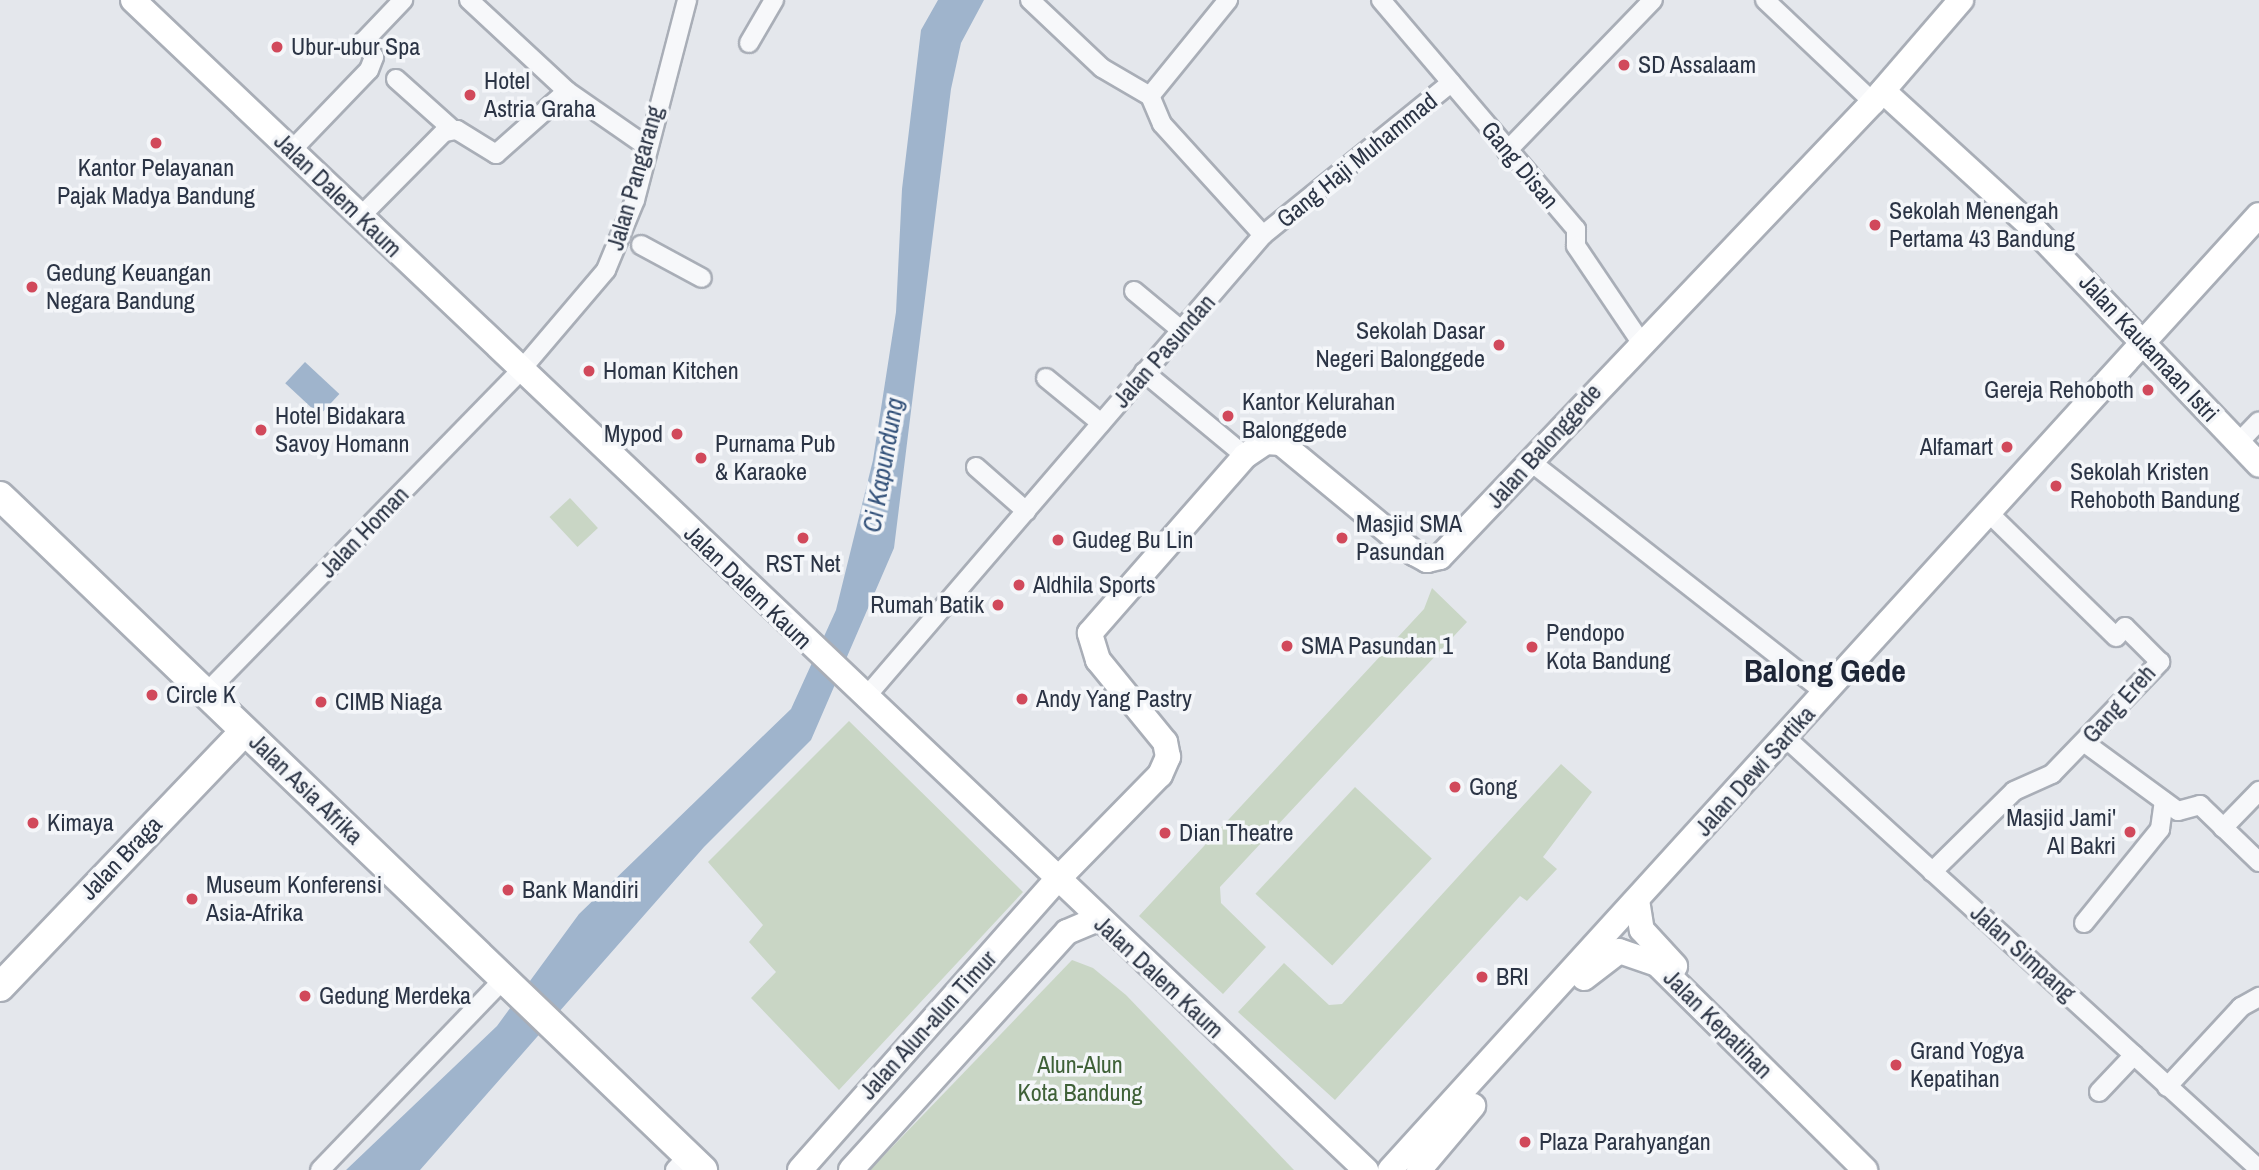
<!DOCTYPE html>
<html>
<head>
<meta charset="utf-8">
<style>
  body { margin:0 }
  #map { position:relative; width:2259px; height:1170px; overflow:hidden; background:#e4e7ec; font-family:"Archivo Narrow",sans-serif }
  div>[style] { position:absolute }
  .green>* { inset:0; background:#c9d6c5; transform-origin:0 0 }
  .water>* { inset:0; background:#9fb4cc; transform-origin:0 0 }
  .roads { filter:drop-shadow(2px 0 #a9aeb7) drop-shadow(-2px 0 #a9aeb7) drop-shadow(0 2px #a9aeb7) drop-shadow(0 -2px #a9aeb7) }
  .street>* { height:18px; margin:-9px; padding:0 9px; transform-origin:9px; border-radius:9px; background:#f7f8fa }
  .secondary>* { height:24px; margin:-12px; padding:0 12px; transform-origin:12px; border-radius:12px; background:#fff }
  .primary>* { height:28px; margin:-14px; padding:0 14px; transform-origin:14px; border-radius:14px; background:#fff }
  .dots>* { width:19px; height:19px; translate:-50% -50%; box-sizing:border-box; border:4px solid #f4f6f9; border-radius:50% }
  span { translate:-50% -50%; white-space:nowrap; text-align:center; line-height:1.15; -webkit-text-stroke:7px #f4f6f9; paint-order:stroke }
  .poi-label { font-size:24px; color:#2b3445 }
  .left { translate:0 -50%; text-align:left }
  .right { translate:-100% -50%; text-align:right }
  .street-label { font-size:24px; color:#2b3445 }
  .park-label { font-size:24px; color:#3f6138 }
  .water-label { font-size:26px; color:#34527a; font-style:italic }
  .district-label { font-size:32px; color:#1d2536; font-weight:700 }
</style>
</head>
<body>
<div id="map">
  <div class="green">
    <i style="left:570px;top:498px;width:41px;height:28px;rotate:47deg"></i>
    <i style="clip-path:polygon(1432px 588px,1467px 622px,1220px 887px,1221px 903px,1266px 947px,1223px 994px,1139px 916px,1424px 609px)"></i>
    <i style="clip-path:polygon(849px 721px,1023px 892px,839px 1090px,751px 998px,776px 972px,749px 942px,763px 925px,708px 862px)"></i>
    <i style="clip-path:polygon(1561px 764px,1592px 792px,1543px 857px,1557px 869px,1527px 901px,1520px 896px,1335px 1100px,1238px 1012px,1284px 963px,1329px 1005px,1342px 1004px)"></i>
    <i style="left:1355px;top:787px;width:105px;height:146px;rotate:43deg"></i>
    <i style="clip-path:polygon(1072px 960px,1093px 968px,1126px 995px,1294px 1170px,870px 1170px)"></i>
  </div>
  <div class="water">
    <i style="clip-path:polygon(938px 0,984px 0,961px 43px,951px 89px,894px 548px,811px 740px,704px 847px,420px 1170px,346px 1170px,497px 1026px,579px 914px,791px 709px,836px 610px,873px 460px,896px 312px,902px 189px,921px 30px)"></i>
    <i style="left:305px;top:362px;width:47px;height:29px;rotate:43deg"></i>
  </div>
  <div class="roads">
    <div class="street">
      <i style="left:469px;top:0;width:134px;rotate:42.9deg"></i>
      <i style="left:567px;top:91px;width:96px;rotate:34.8deg"></i>
      <i style="left:1030px;top:0;width:99px;rotate:43.4deg"></i>
      <i style="left:1102px;top:68px;width:56px;rotate:30.3deg"></i>
      <i style="left:1381px;top:0;width:301px;rotate:49.6deg"></i>
      <i style="left:1576px;top:229px;width:17px;rotate:90deg"></i>
      <i style="left:1576px;top:246px;width:115px;rotate:56deg"></i>
      <i style="left:1765px;top:0;width:149px;rotate:43.4deg"></i>
      <i style="left:749px;top:43px;width:50px;rotate:-59.8deg"></i>
      <i style="left:396px;top:79px;width:76px;rotate:41.8deg"></i>
      <i style="left:1150px;top:96px;width:124px;rotate:-50.9deg"></i>
      <i style="left:291px;top:151px;width:112px;rotate:-46.1deg"></i>
      <i style="left:369px;top:70px;width:14px;rotate:-69deg"></i>
      <i style="left:374px;top:57px;width:19px;rotate:-122deg"></i>
      <i style="left:364px;top:41px;width:57px;rotate:-46.4deg"></i>
      <i style="left:1507px;top:151px;width:210px;rotate:-46deg"></i>
      <i style="left:360px;top:217px;width:120px;rotate:-45.3deg"></i>
      <i style="left:444px;top:132px;width:13px;rotate:-9deg"></i>
      <i style="left:457px;top:130px;width:46px;rotate:31.6deg"></i>
      <i style="left:496px;top:154px;width:95px;rotate:-41.6deg"></i>
      <i style="left:1263px;top:235px;width:242px;rotate:-39deg"></i>
      <i style="left:641px;top:245px;width:69px;rotate:28.4deg"></i>
      <i style="left:1134px;top:291px;width:61px;rotate:39.7deg"></i>
      <i style="left:1144px;top:372px;width:131px;rotate:39.7deg"></i>
      <i style="left:1046px;top:378px;width:71px;rotate:39.3deg"></i>
      <i style="left:2238px;top:443px;width:30px;rotate:-46deg"></i>
      <i style="left:1531px;top:462px;width:375px;rotate:38.1deg"></i>
      <i style="left:976px;top:467px;width:67px;rotate:41.3deg"></i>
      <i style="left:206px;top:693px;width:451px;rotate:-45.7deg"></i>
      <i style="left:521px;top:370px;width:131px;rotate:-49.6deg"></i>
      <i style="left:606px;top:270px;width:76px;rotate:-67.5deg"></i>
      <i style="left:635px;top:200px;width:207px;rotate:-75.4deg"></i>
      <i style="left:865px;top:698px;width:611px;rotate:-49.32deg"></i>
      <i style="left:1263px;top:235px;width:150px;rotate:-132.3deg"></i>
      <i style="left:1162px;top:124px;width:30px;rotate:-113deg"></i>
      <i style="left:1786px;top:738px;width:640px;rotate:42.34deg"></i>
      <i style="left:2085px;top:743px;width:115px;rotate:36.2deg"></i>
      <i style="left:2178px;top:811px;width:23px;rotate:-15deg"></i>
      <i style="left:2200px;top:805px;width:82px;rotate:44deg"></i>
      <i style="left:2223px;top:828px;width:52px;rotate:-45.8deg"></i>
      <i style="left:1932px;top:872px;width:115px;rotate:-44.6deg"></i>
      <i style="left:2014px;top:791px;width:42px;rotate:-24.1deg"></i>
      <i style="left:2052px;top:774px;width:156px;rotate:-46deg"></i>
      <i style="left:2160px;top:662px;width:49px;rotate:-135deg"></i>
      <i style="left:2125px;top:627px;width:13px;rotate:132deg"></i>
      <i style="left:2116px;top:637px;width:177px;rotate:-135.7deg"></i>
      <i style="left:2084px;top:923px;width:121px;rotate:-51deg"></i>
      <i style="left:2160px;top:829px;width:28px;rotate:-82deg"></i>
      <i style="left:2167px;top:1087px;width:109px;rotate:-47.2deg"></i>
      <i style="left:2241px;top:1007px;width:21px;rotate:-29deg"></i>
      <i style="left:2099px;top:1092px;width:51px;rotate:-46.6deg"></i>
      <i style="left:320px;top:1170px;width:265px;rotate:-46.1deg"></i>
      <i style="left:675px;top:1170px;width:19px;rotate:-47deg"></i>
    </div>
    <div class="secondary">
      <i style="left:133px;top:0;width:1700px;rotate:43.5deg"></i>
      <i style="left:1883px;top:91px;width:200px;rotate:42.4deg"></i>
      <i style="left:2031px;top:226px;width:330px;rotate:46.3deg"></i>
      <i style="left:1637px;top:900px;width:30px;rotate:81deg"></i>
      <i style="left:1642px;top:930px;width:49px;rotate:47.5deg"></i>
      <i style="left:1584px;top:978px;width:44px;rotate:-37.6deg"></i>
      <i style="left:1619px;top:951px;width:40px;rotate:18.9deg"></i>
      <i style="left:1657px;top:964px;width:293px;rotate:44.7deg"></i>
      <i style="left:800px;top:1170px;width:387px;rotate:-48.5deg"></i>
      <i style="left:1057px;top:880px;width:147px;rotate:-45.6deg"></i>
      <i style="left:1160px;top:775px;width:20px;rotate:-66deg"></i>
      <i style="left:1168px;top:757px;width:15px;rotate:-101deg"></i>
      <i style="left:1165px;top:742px;width:106px;rotate:-129.3deg"></i>
      <i style="left:1098px;top:660px;width:28px;rotate:-107deg"></i>
      <i style="left:1090px;top:633px;width:235px;rotate:-48.8deg"></i>
      <i style="left:1245px;top:456px;width:25px;rotate:-34deg"></i>
      <i style="left:1266px;top:442px;width:15px;rotate:4deg"></i>
      <i style="left:1281px;top:443px;width:173px;rotate:39.6deg"></i>
      <i style="left:1414px;top:553px;width:15px;rotate:28deg"></i>
      <i style="left:1427px;top:560px;width:13px;rotate:-13deg"></i>
      <i style="left:1440px;top:557px;width:628px;rotate:-46.42deg"></i>
      <i style="left:1873px;top:102px;width:135px;rotate:-49.2deg"></i>
      <i style="left:851px;top:1170px;width:321px;rotate:-47.8deg"></i>
      <i style="left:1067px;top:932px;width:33px;rotate:-23deg"></i>
      <i style="left:1390px;top:1170px;width:1291px;rotate:-47.7deg"></i>
      <i style="left:1419px;top:1170px;width:84px;rotate:-49.8deg"></i>
    </div>
    <div class="primary">
      <i style="left:0;top:496px;width:974px;rotate:43.79deg"></i>
      <i style="left:0;top:987px;width:354px;rotate:-46.3deg"></i>
    </div>
  </div>
  <div class="dots">
    <i style="left:277px;top:47px;background:#d1495b"></i>
    <i style="left:1624px;top:65px;background:#d1495b"></i>
    <i style="left:470px;top:95px;background:#d1495b"></i>
    <i style="left:156px;top:143px;background:#d1495b"></i>
    <i style="left:1875px;top:225px;background:#d1495b"></i>
    <i style="left:32px;top:287px;background:#d1495b"></i>
    <i style="left:1499px;top:345px;background:#d1495b"></i>
    <i style="left:589px;top:371px;background:#d1495b"></i>
    <i style="left:2148px;top:390px;background:#d1495b"></i>
    <i style="left:1228px;top:416px;background:#d1495b"></i>
    <i style="left:261px;top:430px;background:#d1495b"></i>
    <i style="left:677px;top:434px;background:#d1495b"></i>
    <i style="left:2007px;top:447px;background:#d1495b"></i>
    <i style="left:701px;top:458px;background:#d1495b"></i>
    <i style="left:2056px;top:486px;background:#d1495b"></i>
    <i style="left:803px;top:538px;background:#d1495b"></i>
    <i style="left:1342px;top:538px;background:#d1495b"></i>
    <i style="left:1058px;top:540px;background:#d1495b"></i>
    <i style="left:1019px;top:585px;background:#d1495b"></i>
    <i style="left:998px;top:605px;background:#d1495b"></i>
    <i style="left:1287px;top:646px;background:#d1495b"></i>
    <i style="left:1532px;top:647px;background:#d1495b"></i>
    <i style="left:152px;top:695px;background:#d1495b"></i>
    <i style="left:1022px;top:699px;background:#d1495b"></i>
    <i style="left:321px;top:702px;background:#d1495b"></i>
    <i style="left:1455px;top:787px;background:#d1495b"></i>
    <i style="left:33px;top:823px;background:#d1495b"></i>
    <i style="left:2130px;top:832px;background:#d1495b"></i>
    <i style="left:1165px;top:833px;background:#d1495b"></i>
    <i style="left:508px;top:890px;background:#d1495b"></i>
    <i style="left:192px;top:899px;background:#d1495b"></i>
    <i style="left:1482px;top:977px;background:#d1495b"></i>
    <i style="left:305px;top:996px;background:#d1495b"></i>
    <i style="left:1896px;top:1065px;background:#d1495b"></i>
    <i style="left:1525px;top:1142px;background:#d1495b"></i>
  </div>
  <div class="poi-label">
    <span class="left" style="left:291px;top:47px">Ubur-ubur Spa</span>
    <span class="left" style="left:1638px;top:65px">SD Assalaam</span>
    <span class="left" style="left:484px;top:95px">Hotel<br>Astria Graha</span>
    <span style="left:156px;top:182px">Kantor Pelayanan<br>Pajak Madya Bandung</span>
    <span class="left" style="left:1889px;top:225px">Sekolah Menengah<br>Pertama 43 Bandung</span>
    <span class="left" style="left:46px;top:287px">Gedung Keuangan<br>Negara Bandung</span>
    <span class="right" style="left:1485px;top:345px">Sekolah Dasar<br>Negeri Balonggede</span>
    <span class="left" style="left:603px;top:371px">Homan Kitchen</span>
    <span class="right" style="left:2134px;top:390px">Gereja Rehoboth</span>
    <span class="left" style="left:1242px;top:416px">Kantor Kelurahan<br>Balonggede</span>
    <span class="left" style="left:275px;top:430px">Hotel Bidakara<br>Savoy Homann</span>
    <span class="right" style="left:663px;top:434px">Mypod</span>
    <span class="left" style="left:715px;top:458px">Purnama Pub<br>&amp; Karaoke</span>
    <span class="right" style="left:1993px;top:447px">Alfamart</span>
    <span class="left" style="left:2070px;top:486px">Sekolah Kristen<br>Rehoboth Bandung</span>
    <span class="left" style="left:1356px;top:538px">Masjid SMA<br>Pasundan</span>
    <span class="left" style="left:1072px;top:540px">Gudeg Bu Lin</span>
    <span style="left:803px;top:564px">RST Net</span>
    <span class="left" style="left:1033px;top:585px">Aldhila Sports</span>
    <span class="right" style="left:984px;top:605px">Rumah Batik</span>
    <span class="left" style="left:1546px;top:647px">Pendopo<br>Kota Bandung</span>
    <span class="left" style="left:1301px;top:646px">SMA Pasundan 1</span>
    <span class="left" style="left:166px;top:695px">Circle K</span>
    <span class="left" style="left:1036px;top:699px">Andy Yang Pastry</span>
    <span class="left" style="left:335px;top:702px">CIMB Niaga</span>
    <span class="left" style="left:1469px;top:787px">Gong</span>
    <span class="right" style="left:2116px;top:832px">Masjid Jami'<br>Al Bakri</span>
    <span class="left" style="left:47px;top:823px">Kimaya</span>
    <span class="left" style="left:1179px;top:833px">Dian Theatre</span>
    <span class="left" style="left:206px;top:899px">Museum Konferensi<br>Asia-Afrika</span>
    <span class="left" style="left:522px;top:890px">Bank Mandiri</span>
    <span class="left" style="left:1496px;top:977px">BRI</span>
    <span class="left" style="left:319px;top:996px">Gedung Merdeka</span>
    <span class="left" style="left:1910px;top:1065px">Grand Yogya<br>Kepatihan</span>
    <span class="left" style="left:1539px;top:1142px">Plaza Parahyangan</span>
  </div>
  <div class="street-label">
    <span style="left:1357px;top:160px;rotate:-39deg">Gang Haji Muhammad</span>
    <span style="left:1520px;top:165px;rotate:50deg">Gang Disan</span>
    <span style="left:635px;top:178px;rotate:-74deg">Jalan Pangarang</span>
    <span style="left:338px;top:195px;rotate:44deg">Jalan Dalem Kaum</span>
    <span style="left:2149px;top:348px;rotate:47deg">Jalan Kautamaan Istri</span>
    <span style="left:1164px;top:351px;rotate:-49deg">Jalan Pasundan</span>
    <span style="left:1544px;top:446px;rotate:-48deg">Jalan Balonggede</span>
    <span style="left:364px;top:532px;rotate:-46deg">Jalan Homan</span>
    <span style="left:748px;top:587px;rotate:44deg">Jalan Dalem Kaum</span>
    <span style="left:2119px;top:704px;rotate:-48deg">Gang Ereh</span>
    <span style="left:1755px;top:771px;rotate:-48deg">Jalan Dewi Sartika</span>
    <span style="left:306px;top:789px;rotate:44deg">Jalan Asia Afrika</span>
    <span style="left:121px;top:858px;rotate:-46deg">Jalan Braga</span>
    <span style="left:2023px;top:953px;rotate:42deg">Jalan Simpang</span>
    <span style="left:1159px;top:977px;rotate:43deg">Jalan Dalem Kaum</span>
    <span style="left:1718px;top:1024px;rotate:45deg">Jalan Kepatihan</span>
    <span style="left:928px;top:1025px;rotate:-48deg">Jalan Alun-alun Timur</span>
  </div>
  <div class="park-label">
    <span style="left:1080px;top:1079px">Alun-Alun<br>Kota Bandung</span>
  </div>
  <div class="water-label">
    <span style="left:883px;top:465px;rotate:-80deg">Ci Kapundung</span>
  </div>
  <div class="district-label">
    <span style="left:1825px;top:671px">Balong Gede</span>
  </div>
</div>
</body>
</html>
